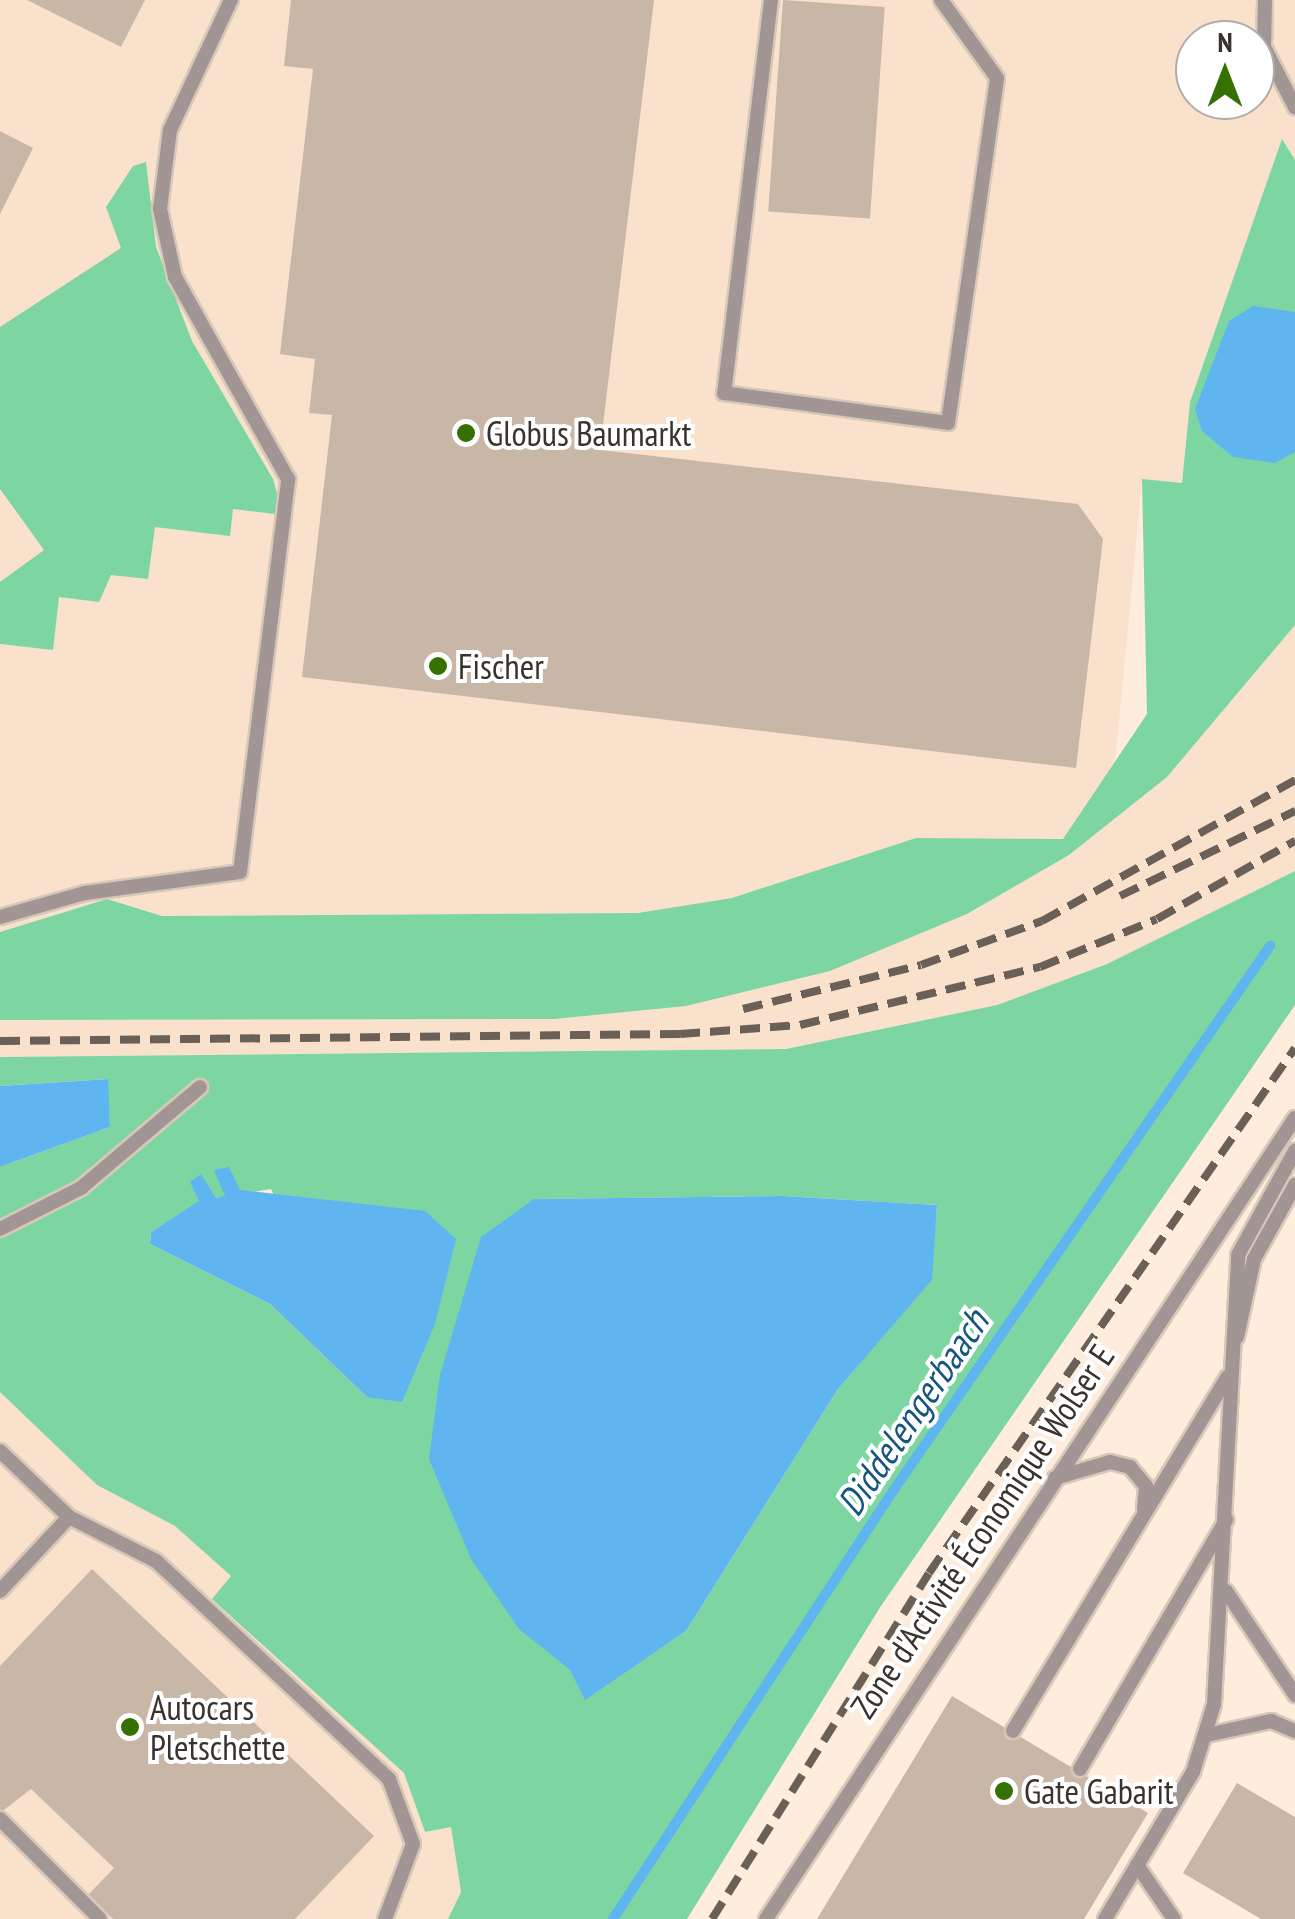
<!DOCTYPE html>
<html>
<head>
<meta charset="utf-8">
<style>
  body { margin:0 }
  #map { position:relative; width:1295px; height:1919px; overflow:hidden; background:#feeddc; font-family:"PT Sans Narrow",sans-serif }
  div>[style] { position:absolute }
  .built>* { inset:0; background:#f9e1cb }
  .green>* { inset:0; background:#7dd6a1 }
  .water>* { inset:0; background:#5eb5f0 }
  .stream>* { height:10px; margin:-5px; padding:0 5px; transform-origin:5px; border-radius:5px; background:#5eb5f0 }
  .building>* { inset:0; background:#c8b7a7; transform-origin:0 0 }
  .roads { filter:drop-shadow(2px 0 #d7c8b9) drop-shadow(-2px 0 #d7c8b9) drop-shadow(0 2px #d7c8b9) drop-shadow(0 -2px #d7c8b9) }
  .lane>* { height:14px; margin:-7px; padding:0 7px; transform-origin:7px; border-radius:7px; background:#a19694 }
  .rail>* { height:8px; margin-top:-4px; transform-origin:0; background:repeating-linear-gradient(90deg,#6a6058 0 20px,transparent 0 30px) }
  .dots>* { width:28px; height:28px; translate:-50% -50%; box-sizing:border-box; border:5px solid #fff; border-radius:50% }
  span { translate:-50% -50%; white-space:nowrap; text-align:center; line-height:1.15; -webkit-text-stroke:8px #fff; paint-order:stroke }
  .poi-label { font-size:35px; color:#3a332d }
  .left { translate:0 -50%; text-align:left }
  .street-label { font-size:35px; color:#3a332d }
  .water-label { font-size:38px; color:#16567e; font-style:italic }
  .north { position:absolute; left:1175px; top:20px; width:100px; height:100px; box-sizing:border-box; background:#fff; border:2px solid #b0adab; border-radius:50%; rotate:0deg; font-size:28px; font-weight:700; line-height:40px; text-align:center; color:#3a332d }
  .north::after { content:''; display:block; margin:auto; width:35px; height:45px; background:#347002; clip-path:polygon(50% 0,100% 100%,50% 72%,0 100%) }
</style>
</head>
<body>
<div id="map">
  <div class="built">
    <i style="clip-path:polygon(evenodd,0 0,1295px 0,1295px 160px,1282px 140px,1190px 402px,1182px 483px,1142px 480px,1114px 773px,1063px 839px,916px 838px,732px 898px,638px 913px,162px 916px,107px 899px,0 932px,0 0,1195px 40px,1255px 40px,1255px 100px,1195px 100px,1195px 40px)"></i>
    <i style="clip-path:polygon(1295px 625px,1295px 871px,1107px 964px,997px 1005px,786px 1049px,0 1057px,0 1020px,554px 1019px,830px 971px,967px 914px,1069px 855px,1167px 777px)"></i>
    <i style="clip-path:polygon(0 1392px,97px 1485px,175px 1526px,231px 1576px,213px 1599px,404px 1773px,425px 1832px,451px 1826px,461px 1892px,448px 1919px,0 1919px)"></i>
  </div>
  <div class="green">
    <i style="clip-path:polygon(1282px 139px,1295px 160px,1295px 625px,1167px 777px,1069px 855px,967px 914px,830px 971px,686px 1006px,554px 1019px,0 1020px,0 932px,107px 899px,162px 916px,638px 913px,732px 898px,916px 838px,1063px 839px,1147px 714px,1142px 479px,1182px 483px,1190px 402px)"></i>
    <i style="clip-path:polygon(146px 162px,156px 247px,192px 341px,273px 479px,283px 515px,233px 509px,230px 536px,155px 527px,148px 579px,111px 575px,99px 602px,59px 597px,53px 650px,0 644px,0 582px,44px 550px,0 489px,0 327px,121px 248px,106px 207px,133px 166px)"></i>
    <i style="clip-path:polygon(evenodd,1295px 871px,1295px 1005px,881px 1606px,687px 1919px,448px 1919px,461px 1892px,451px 1827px,425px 1832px,404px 1773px,212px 1599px,231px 1576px,175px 1526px,97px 1485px,0 1392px,0 1167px,110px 1127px,107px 1079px,0 1086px,0 1057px,786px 1049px,997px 1005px,1107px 964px,1295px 871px,200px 1174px,216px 1198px,271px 1189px,367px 1397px,270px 1304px,150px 1244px,151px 1232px,200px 1201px,200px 1174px,1295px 871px,782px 1196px,937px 1205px,931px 1280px,838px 1389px,686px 1631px,585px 1699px,569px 1669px,535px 1199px,782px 1196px)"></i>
  </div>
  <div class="water">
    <i style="clip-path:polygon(1253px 306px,1295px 312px,1295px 452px,1275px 463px,1233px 457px,1202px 431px,1195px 409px,1229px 321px)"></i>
    <i style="clip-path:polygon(108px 1079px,110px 1127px,0 1167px,0 1086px)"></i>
    <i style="clip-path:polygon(229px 1167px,240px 1190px,425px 1211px,456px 1239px,435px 1324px,402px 1402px,367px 1397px,270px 1304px,150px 1244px,151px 1232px,199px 1201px,190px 1182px,201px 1174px,216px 1198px,225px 1196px,214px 1170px)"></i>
    <i style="clip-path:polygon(782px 1196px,937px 1205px,932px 1280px,838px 1389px,686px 1631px,585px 1700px,569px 1669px,519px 1629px,471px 1559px,429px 1459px,440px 1375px,481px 1237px,534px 1199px)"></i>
  </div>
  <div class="stream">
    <i style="left:613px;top:1919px;width:511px;rotate:-56.81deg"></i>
    <i style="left:893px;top:1491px;width:663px;rotate:-55.33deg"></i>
  </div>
  <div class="building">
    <i style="clip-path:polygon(27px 0,145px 0,121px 47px)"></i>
    <i style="clip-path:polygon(291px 0,654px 0,600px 450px,1078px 504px,1103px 539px,1076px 768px,302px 677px,332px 415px,309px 413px,315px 359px,280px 354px,313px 69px,284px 66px)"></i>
    <i style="left:783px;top:0;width:102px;height:212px;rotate:4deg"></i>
    <i style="clip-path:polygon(0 131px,33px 148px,0 214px)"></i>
    <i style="clip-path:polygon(92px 1569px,374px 1836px,295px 1919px,113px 1919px,88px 1895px,114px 1868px,31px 1789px,0 1813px,0 1666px)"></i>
    <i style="clip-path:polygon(952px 1696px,1148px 1813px,1084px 1919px,817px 1919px)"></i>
    <i style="clip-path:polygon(1237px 1783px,1295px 1817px,1295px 1919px,1261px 1919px,1183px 1873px)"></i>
  </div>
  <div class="roads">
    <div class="lane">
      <i style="left:771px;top:0;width:396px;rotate:96.8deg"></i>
      <i style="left:724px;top:393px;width:226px;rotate:7.6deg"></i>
      <i style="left:948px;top:423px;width:348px;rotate:-81.9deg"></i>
      <i style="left:997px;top:78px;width:96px;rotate:-125.7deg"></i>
      <i style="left:1265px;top:0;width:47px;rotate:91.2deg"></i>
      <i style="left:1264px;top:47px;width:68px;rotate:62.7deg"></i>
      <i style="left:0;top:917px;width:88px;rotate:-15.8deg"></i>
      <i style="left:85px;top:893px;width:156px;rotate:-7.7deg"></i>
      <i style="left:240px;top:872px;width:396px;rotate:-83deg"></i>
      <i style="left:288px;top:479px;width:231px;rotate:-119.2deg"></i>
      <i style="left:175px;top:277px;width:70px;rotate:-102.4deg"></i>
      <i style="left:160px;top:209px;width:80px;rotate:-82.8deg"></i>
      <i style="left:170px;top:130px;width:144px;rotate:-64.9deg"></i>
      <i style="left:0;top:1229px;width:91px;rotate:-26.8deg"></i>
      <i style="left:81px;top:1188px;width:156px;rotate:-40.3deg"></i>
      <i style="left:1237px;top:1337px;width:80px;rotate:-77.7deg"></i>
      <i style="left:1254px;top:1259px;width:85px;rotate:-61deg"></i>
      <i style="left:0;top:1451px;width:95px;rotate:43.7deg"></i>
      <i style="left:69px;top:1517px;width:97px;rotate:26.8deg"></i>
      <i style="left:156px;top:1561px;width:319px;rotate:43.1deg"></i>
      <i style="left:389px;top:1779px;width:69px;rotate:69.7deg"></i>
      <i style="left:413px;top:1844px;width:80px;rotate:110.5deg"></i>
      <i style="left:1055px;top:1478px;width:57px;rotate:-16.2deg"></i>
      <i style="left:1110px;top:1462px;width:21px;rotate:14deg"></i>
      <i style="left:1130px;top:1467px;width:25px;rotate:50deg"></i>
      <i style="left:1146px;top:1486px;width:23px;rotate:95deg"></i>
      <i style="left:0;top:1591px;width:101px;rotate:-47deg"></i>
      <i style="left:1226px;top:1591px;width:125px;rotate:56.4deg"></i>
      <i style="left:1013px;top:1731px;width:414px;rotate:-58.8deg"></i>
      <i style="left:1207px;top:1735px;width:66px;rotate:-12.3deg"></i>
      <i style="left:1271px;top:1721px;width:26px;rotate:23deg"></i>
      <i style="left:1080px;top:1769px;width:289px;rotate:-59.6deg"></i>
      <i style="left:0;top:1819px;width:141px;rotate:45deg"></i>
      <i style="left:1137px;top:1865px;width:65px;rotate:55.6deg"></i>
      <i style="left:766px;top:1919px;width:960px;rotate:-56.56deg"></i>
      <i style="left:1105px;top:1919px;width:171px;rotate:-59.1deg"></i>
      <i style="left:1193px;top:1772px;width:71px;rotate:-72.8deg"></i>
      <i style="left:1214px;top:1704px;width:450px;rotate:-86.9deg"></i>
      <i style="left:1238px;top:1255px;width:119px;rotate:-61.3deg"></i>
    </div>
  </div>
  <div class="rail">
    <i style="left:1120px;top:896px;width:195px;rotate:-25.9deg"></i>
    <i style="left:743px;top:1009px;width:183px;rotate:-13.9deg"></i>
    <i style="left:921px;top:965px;width:129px;rotate:-20deg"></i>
    <i style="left:1042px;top:921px;width:290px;rotate:-29.1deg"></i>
    <i style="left:0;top:1041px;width:680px;rotate:-0.59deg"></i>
    <i style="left:680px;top:1034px;width:120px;rotate:-4.3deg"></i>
    <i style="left:800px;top:1025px;width:247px;rotate:-13.6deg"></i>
    <i style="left:1040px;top:967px;width:126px;rotate:-22.3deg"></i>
    <i style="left:1157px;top:919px;width:159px;rotate:-29.5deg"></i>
    <i style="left:712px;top:1919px;width:408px;rotate:-57.9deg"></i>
    <i style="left:929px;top:1573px;width:640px;rotate:-55.12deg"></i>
  </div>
  <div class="dots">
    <i style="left:466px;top:433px;background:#347002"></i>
    <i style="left:438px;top:666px;background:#347002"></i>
    <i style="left:130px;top:1727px;background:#347002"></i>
    <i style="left:1004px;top:1791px;background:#347002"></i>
  </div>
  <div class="poi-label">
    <span class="left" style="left:486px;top:433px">Globus Baumarkt</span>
    <span class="left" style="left:458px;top:666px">Fischer</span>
    <span class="left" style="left:150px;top:1727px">Autocars<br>Pletschette</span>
    <span class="left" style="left:1024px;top:1791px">Gate Gabarit</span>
  </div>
  <div class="street-label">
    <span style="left:982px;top:1531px;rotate:-56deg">Zone d'Activité Économique Wolser E</span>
  </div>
  <div class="water-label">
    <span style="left:912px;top:1412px;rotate:-56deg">Diddelengerbaach</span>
  </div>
  <div class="north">N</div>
</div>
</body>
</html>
